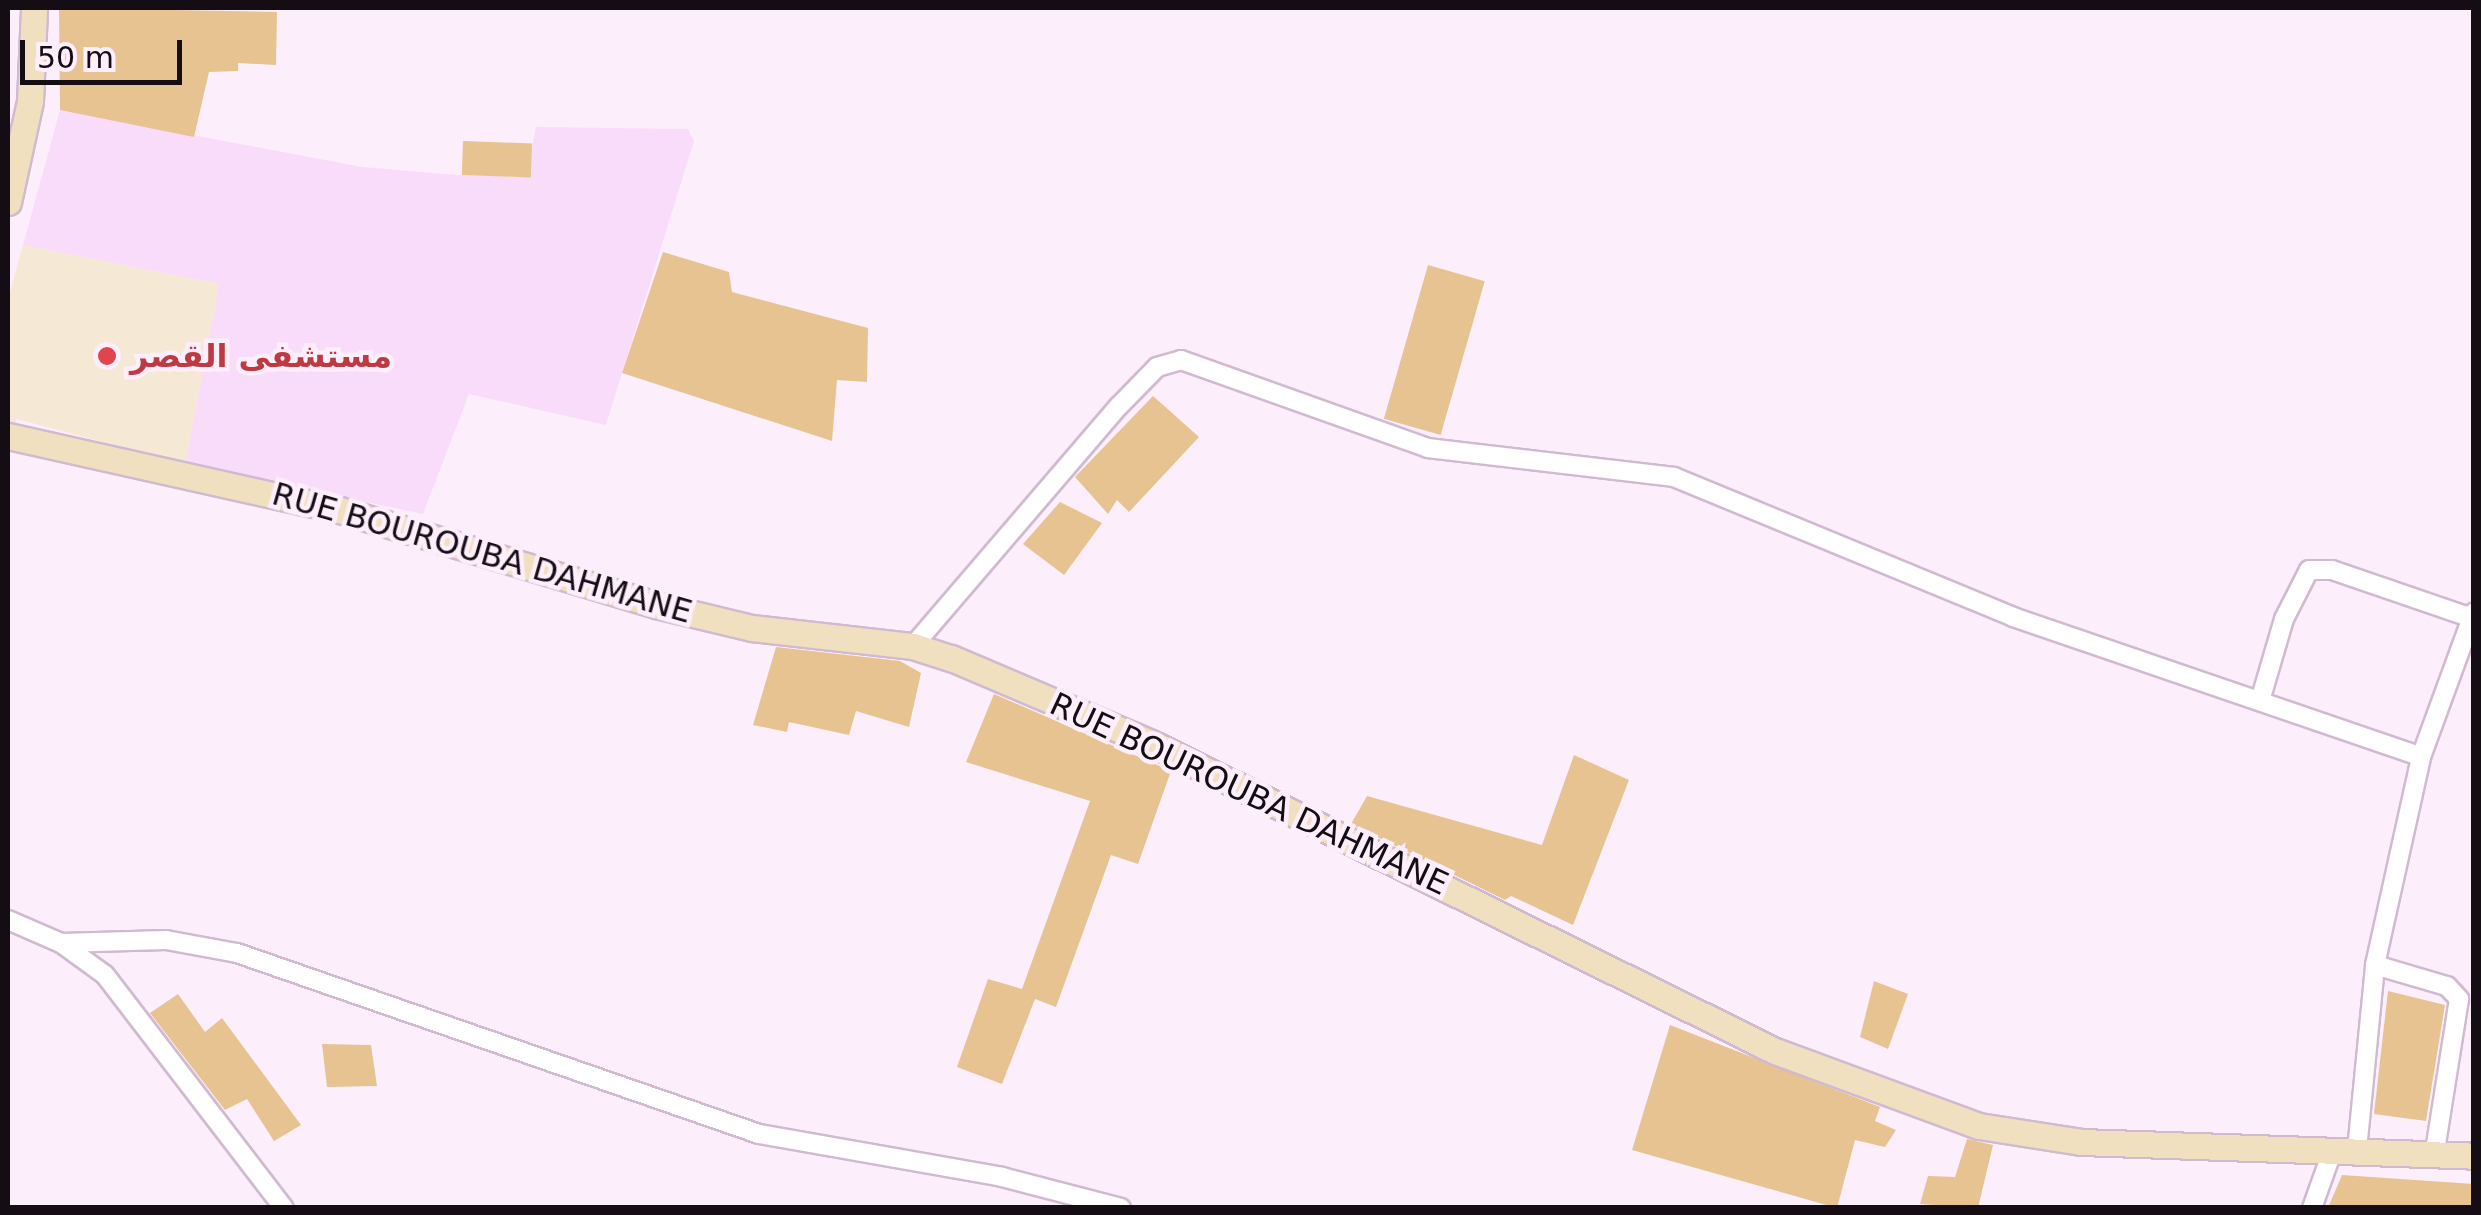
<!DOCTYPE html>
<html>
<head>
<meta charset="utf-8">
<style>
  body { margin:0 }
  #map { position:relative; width:2481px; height:1215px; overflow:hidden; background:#fdeefc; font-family:"DejaVu Sans",Vazirmatn,sans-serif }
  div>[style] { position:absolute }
  .built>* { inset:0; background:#f9dcf9 }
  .medical>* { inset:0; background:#f5e8d4 }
  .building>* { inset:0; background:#e6c391; transform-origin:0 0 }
  .roads { filter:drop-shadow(2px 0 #d0bad0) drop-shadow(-2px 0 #d0bad0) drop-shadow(0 2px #d0bad0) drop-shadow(0 -2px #d0bad0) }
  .street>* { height:18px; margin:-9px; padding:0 9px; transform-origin:9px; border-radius:9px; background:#fff }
  .secondary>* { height:25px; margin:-12.5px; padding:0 12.5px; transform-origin:12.5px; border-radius:12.5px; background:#f1e0bf }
  .dots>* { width:28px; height:28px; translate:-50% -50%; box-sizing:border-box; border:5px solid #fdeefc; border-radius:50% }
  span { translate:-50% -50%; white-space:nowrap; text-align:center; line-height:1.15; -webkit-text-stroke:9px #fdeefc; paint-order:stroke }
  .health-label { font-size:32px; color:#be3a42; font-weight:700 }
  .left { translate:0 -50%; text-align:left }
  .street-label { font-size:32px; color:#150d14 }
  .frame { position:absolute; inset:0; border:10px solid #150d14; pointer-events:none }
  .scale { position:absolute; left:20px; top:40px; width:162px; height:45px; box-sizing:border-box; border:5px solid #150d14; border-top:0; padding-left:12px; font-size:30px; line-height:35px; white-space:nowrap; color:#150d14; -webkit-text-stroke:8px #fdeefc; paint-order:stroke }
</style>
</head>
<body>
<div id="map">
  <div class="built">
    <i style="clip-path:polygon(60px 110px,362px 167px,458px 175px,526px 177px,536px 127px,688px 129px,694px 141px,606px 425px,469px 394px,423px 514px,185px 464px,219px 284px,23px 245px)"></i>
  </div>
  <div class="medical">
    <i style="clip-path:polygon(23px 245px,219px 284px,185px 464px,17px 419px,12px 431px,8px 428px,8px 300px)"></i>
  </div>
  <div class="building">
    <i style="clip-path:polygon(59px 8px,277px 12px,276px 65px,238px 63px,238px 71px,209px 72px,194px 137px,60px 110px)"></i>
    <i style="left:463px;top:141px;width:69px;height:34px;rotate:2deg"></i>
    <i style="clip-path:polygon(663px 252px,729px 272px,732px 292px,868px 328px,867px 382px,837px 380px,832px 441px,622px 373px)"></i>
    <i style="left:1428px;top:265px;width:59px;height:160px;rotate:16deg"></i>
    <i style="clip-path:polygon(1153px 396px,1199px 437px,1129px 512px,1117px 500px,1108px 514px,1075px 477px)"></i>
    <i style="clip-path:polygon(1060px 502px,1102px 523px,1064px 575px,1023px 544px)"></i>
    <i style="clip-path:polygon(776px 647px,900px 661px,921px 673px,909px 727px,856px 711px,849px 735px,789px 722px,787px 732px,753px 725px)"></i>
    <i style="clip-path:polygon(994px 694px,1171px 771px,1138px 864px,1111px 855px,1056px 1007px,1035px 999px,1002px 1084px,957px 1067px,988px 979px,1022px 989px,1090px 801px,966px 762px)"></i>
    <i style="clip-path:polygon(1574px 755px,1629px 780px,1573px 925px,1511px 896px,1505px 900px,1351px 824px,1367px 796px,1542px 845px)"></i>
    <i style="clip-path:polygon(1874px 981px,1908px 994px,1888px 1049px,1860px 1037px)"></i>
    <i style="clip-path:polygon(2388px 991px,2445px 1005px,2426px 1121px,2374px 1114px)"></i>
    <i style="clip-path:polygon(178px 994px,205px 1032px,222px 1018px,301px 1125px,274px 1141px,247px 1099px,225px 1110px,150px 1013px)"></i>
    <i style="clip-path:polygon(1670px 1025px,1880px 1107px,1875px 1121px,1896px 1130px,1885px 1147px,1855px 1140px,1837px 1208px,1632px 1150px)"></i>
    <i style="clip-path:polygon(322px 1044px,371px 1045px,377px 1086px,327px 1087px)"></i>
    <i style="clip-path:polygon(1967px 1139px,1993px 1145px,1978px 1208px,1920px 1204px,1928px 1176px,1955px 1177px)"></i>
    <i style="clip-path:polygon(2342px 1175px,2474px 1184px,2474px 1194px,2470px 1208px,2328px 1208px)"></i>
  </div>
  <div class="roads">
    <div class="street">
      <i style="left:913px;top:646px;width:316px;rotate:-49.4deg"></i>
      <i style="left:1119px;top:406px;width:54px;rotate:-45.7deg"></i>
      <i style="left:1157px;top:367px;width:25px;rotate:-16deg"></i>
      <i style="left:1181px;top:360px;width:262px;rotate:19.6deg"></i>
      <i style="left:1428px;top:448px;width:248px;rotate:6.7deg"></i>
      <i style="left:1674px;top:477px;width:367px;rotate:22.4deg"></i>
      <i style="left:2013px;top:617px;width:431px;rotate:18.9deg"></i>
      <i style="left:2260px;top:701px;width:85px;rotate:-73.7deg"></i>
      <i style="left:2284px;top:619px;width:55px;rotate:-63deg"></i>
      <i style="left:2309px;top:570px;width:23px"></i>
      <i style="left:2332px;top:570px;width:148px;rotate:18.9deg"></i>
      <i style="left:8px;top:920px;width:58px;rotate:23.5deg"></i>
      <i style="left:61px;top:943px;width:54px;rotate:36deg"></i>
      <i style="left:105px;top:975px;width:294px;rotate:52.5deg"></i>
      <i style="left:61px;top:943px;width:105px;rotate:-1.6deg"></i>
      <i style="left:166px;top:940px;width:72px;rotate:10.4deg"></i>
      <i style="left:237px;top:953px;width:552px;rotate:19.12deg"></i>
      <i style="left:759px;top:1134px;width:247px;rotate:10deg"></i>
      <i style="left:1002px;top:1177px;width:123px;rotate:14.6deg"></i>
      <i style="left:2375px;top:965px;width:75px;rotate:16.3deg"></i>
      <i style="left:2447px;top:986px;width:18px;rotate:47deg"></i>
      <i style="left:2459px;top:999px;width:154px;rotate:99deg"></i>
      <i style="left:2357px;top:1150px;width:186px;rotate:-84.4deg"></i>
      <i style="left:2375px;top:965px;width:213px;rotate:-77.5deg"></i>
      <i style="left:2421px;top:757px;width:154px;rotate:-69.9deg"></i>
      <i style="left:2312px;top:1208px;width:63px;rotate:-70.4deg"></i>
    </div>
    <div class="secondary">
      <i style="left:8px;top:202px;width:103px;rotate:-77.7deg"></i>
      <i style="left:30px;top:101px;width:93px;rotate:-87.5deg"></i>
      <i style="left:8px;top:436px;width:340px;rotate:12.6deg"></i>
      <i style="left:340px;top:510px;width:330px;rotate:16.7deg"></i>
      <i style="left:656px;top:605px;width:99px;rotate:13.5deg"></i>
      <i style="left:752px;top:628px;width:162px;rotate:6.4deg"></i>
      <i style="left:913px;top:646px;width:40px;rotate:18deg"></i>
      <i style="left:951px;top:658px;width:217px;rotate:23deg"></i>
      <i style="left:1151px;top:743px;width:696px;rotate:26.27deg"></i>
      <i style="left:1775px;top:1051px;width:217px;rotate:20.2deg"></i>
      <i style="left:1979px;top:1126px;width:103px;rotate:8.9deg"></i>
      <i style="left:2081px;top:1142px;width:393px;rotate:2deg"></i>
    </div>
  </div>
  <div class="dots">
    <i style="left:107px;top:356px;background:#e0444e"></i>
  </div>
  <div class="health-label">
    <span class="left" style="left:130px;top:356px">مستشفى القصر</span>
  </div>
  <div class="street-label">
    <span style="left:482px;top:553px;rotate:16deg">RUE BOUROUBA DAHMANE</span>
    <span style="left:1249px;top:794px;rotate:25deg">RUE BOUROUBA DAHMANE</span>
  </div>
  <div class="frame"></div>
  <div class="scale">50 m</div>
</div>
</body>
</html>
